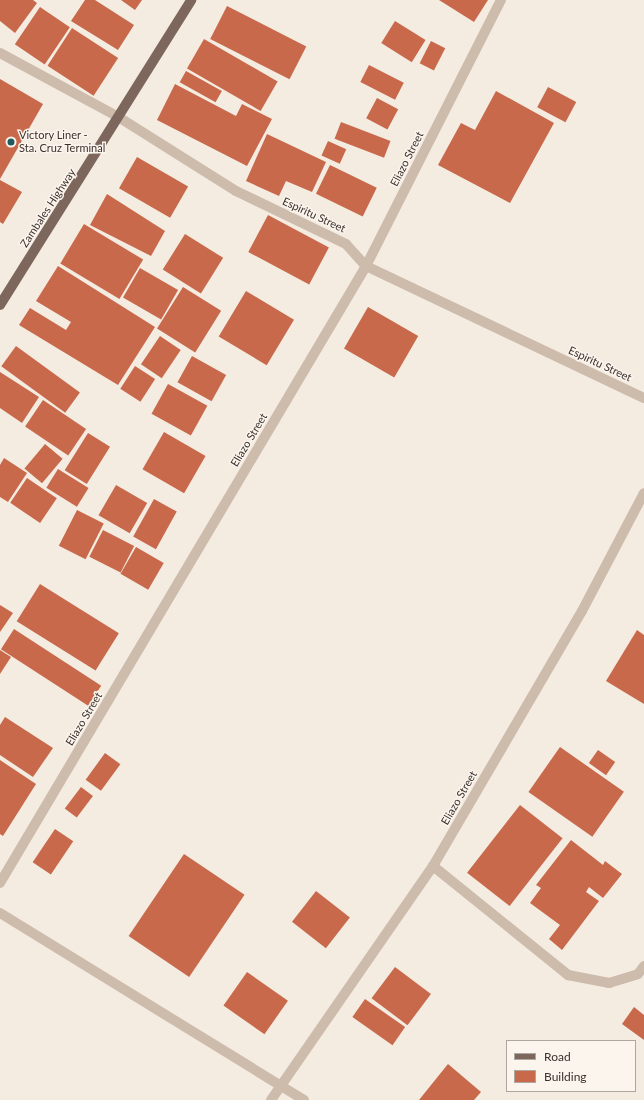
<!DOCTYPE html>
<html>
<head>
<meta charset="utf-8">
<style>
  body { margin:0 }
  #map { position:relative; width:644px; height:1100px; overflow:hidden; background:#f4ebe1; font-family:Lato,sans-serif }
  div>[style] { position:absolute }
  .building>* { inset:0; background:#c8694b; transform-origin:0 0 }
  .lane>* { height:10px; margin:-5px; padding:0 5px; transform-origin:5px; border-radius:5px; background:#cdbbac }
  .street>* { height:10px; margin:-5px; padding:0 5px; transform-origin:5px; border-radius:5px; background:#cdbbac }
  .primary>* { height:10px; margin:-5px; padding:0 5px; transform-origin:5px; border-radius:5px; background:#7d675c }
  .dots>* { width:11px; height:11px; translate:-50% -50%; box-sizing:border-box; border:2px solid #fbf5ee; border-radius:50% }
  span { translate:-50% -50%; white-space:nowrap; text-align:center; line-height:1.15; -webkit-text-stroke:3px #fbf5ee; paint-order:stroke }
  .poi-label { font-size:11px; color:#3b302b }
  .left { translate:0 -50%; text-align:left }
  .street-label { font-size:11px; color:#3b302b }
  .legend { position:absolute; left:506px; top:1040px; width:130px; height:52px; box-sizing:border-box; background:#fbf5ee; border:1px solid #aea6a0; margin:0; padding:5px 7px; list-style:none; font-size:12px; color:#3b302b }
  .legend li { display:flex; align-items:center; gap:8px; height:20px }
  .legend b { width:20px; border:1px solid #aea6a0 }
</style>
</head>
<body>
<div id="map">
  <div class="building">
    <i style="clip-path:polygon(0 0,33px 0,37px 3px,15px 33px,0 21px)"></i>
    <i style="clip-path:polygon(85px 0,95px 0,134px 25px,118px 50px,71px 21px)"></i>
    <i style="clip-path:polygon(121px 0,142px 0,135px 10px)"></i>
    <i style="clip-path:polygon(439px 0,488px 0,474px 22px)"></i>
    <i style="left:227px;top:6px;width:89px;height:37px;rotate:27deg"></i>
    <i style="left:40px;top:7px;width:36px;height:45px;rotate:34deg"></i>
    <i style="left:395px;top:21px;width:36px;height:26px;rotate:32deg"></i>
    <i style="left:72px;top:28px;width:55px;height:45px;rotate:33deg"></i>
    <i style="left:204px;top:39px;width:85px;height:34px;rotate:30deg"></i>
    <i style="left:431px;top:41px;width:16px;height:25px;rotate:27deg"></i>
    <i style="left:369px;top:65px;width:39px;height:19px;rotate:27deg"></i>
    <i style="left:186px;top:71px;width:41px;height:13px;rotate:29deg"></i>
    <i style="clip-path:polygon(0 79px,43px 104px,0 179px)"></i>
    <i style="clip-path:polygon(175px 84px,236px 116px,242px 104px,272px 119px,247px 166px,157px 120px)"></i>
    <i style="left:548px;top:87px;width:32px;height:23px;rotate:28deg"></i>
    <i style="clip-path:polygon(496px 91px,554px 123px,510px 203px,438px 165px,461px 123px,475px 130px)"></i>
    <i style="left:377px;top:98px;width:24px;height:23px;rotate:28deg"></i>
    <i style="left:341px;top:122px;width:53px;height:18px;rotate:21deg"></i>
    <i style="clip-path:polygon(267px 134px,326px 162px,312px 192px,286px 181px,279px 196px,246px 181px)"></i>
    <i style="left:328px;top:141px;width:20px;height:16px;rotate:24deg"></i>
    <i style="left:137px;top:157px;width:59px;height:36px;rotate:30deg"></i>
    <i style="left:330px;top:165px;width:52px;height:32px;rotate:26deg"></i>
    <i style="clip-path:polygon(0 180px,22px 192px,3px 224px,0 222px)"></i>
    <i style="clip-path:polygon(107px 194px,165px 231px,151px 256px,90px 225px)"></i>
    <i style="left:268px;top:215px;width:69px;height:42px;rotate:28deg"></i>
    <i style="left:84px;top:224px;width:69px;height:46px;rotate:31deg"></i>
    <i style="left:185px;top:234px;width:45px;height:42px;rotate:32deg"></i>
    <i style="clip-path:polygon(58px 266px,155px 327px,118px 385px,19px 325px,30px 308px,66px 330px,71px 322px,36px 301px)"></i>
    <i style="left:140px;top:268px;width:44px;height:34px;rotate:30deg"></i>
    <i style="left:183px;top:287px;width:45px;height:49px;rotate:32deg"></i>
    <i style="left:246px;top:291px;width:56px;height:53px;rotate:31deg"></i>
    <i style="left:368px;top:307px;width:58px;height:48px;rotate:30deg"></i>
    <i style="left:160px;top:336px;width:25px;height:34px;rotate:34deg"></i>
    <i style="left:16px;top:346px;width:79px;height:25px;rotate:36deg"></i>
    <i style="left:192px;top:356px;width:39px;height:30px;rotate:29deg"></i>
    <i style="left:135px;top:366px;width:24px;height:27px;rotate:33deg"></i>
    <i style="clip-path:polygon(0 372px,39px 397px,22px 423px,0 408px)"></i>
    <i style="left:168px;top:384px;width:45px;height:34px;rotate:29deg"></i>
    <i style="left:43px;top:400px;width:52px;height:32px;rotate:34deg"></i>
    <i style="left:164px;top:432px;width:48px;height:43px;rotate:30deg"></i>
    <i style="left:88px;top:433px;width:26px;height:44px;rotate:32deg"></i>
    <i style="left:45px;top:444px;width:23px;height:32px;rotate:40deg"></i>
    <i style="clip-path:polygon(4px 458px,27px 473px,8px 502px,0 497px,0 465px)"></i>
    <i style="left:58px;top:469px;width:36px;height:22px;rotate:32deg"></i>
    <i style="left:27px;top:478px;width:36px;height:30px;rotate:34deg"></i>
    <i style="left:116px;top:485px;width:36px;height:35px;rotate:30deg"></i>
    <i style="left:154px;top:499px;width:26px;height:43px;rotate:29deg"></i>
    <i style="left:77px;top:510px;width:30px;height:40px;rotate:27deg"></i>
    <i style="left:103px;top:530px;width:35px;height:30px;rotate:27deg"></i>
    <i style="left:136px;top:547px;width:32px;height:31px;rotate:30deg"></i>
    <i style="left:40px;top:584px;width:93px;height:44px;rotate:32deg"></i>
    <i style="clip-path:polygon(0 605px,13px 613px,0 632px)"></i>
    <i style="left:14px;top:629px;width:104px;height:24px;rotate:33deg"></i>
    <i style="clip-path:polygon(637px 630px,644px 635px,644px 704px,606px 681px)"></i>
    <i style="clip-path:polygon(0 650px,11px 657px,0 674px)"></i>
    <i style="clip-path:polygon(5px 717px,53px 748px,33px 777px,0 755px,0 725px)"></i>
    <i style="left:560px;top:747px;width:78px;height:55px;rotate:35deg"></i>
    <i style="left:598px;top:750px;width:21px;height:16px;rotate:35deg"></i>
    <i style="left:105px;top:753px;width:19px;height:33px;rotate:36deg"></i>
    <i style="clip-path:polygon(0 760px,36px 784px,3px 836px,0 834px)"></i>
    <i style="left:81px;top:787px;width:15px;height:27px;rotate:37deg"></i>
    <i style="left:520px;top:805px;width:54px;height:86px;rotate:38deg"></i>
    <i style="left:55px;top:829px;width:22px;height:40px;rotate:34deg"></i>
    <i style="clip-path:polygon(571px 840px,603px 865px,605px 861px,622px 874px,603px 898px,589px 887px,586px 892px,599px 901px,562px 950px,549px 939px,560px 925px,530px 903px,541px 888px,536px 885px)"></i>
    <i style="left:184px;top:854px;width:73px;height:99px;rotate:34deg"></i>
    <i style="left:316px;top:891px;width:43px;height:39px;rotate:38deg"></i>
    <i style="left:395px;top:967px;width:45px;height:39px;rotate:37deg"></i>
    <i style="left:247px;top:972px;width:50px;height:41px;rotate:35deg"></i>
    <i style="left:365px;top:999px;width:49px;height:22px;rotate:35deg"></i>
    <i style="clip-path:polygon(634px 1007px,644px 1015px,644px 1040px,622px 1024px)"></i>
    <i style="clip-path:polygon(448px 1064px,481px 1092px,474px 1100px,419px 1100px)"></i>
  </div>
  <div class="lane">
    <i style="left:433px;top:866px;width:174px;rotate:38.9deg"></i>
    <i style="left:568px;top:975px;width:42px;rotate:11deg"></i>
    <i style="left:609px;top:983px;width:30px;rotate:-17deg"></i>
    <i style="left:638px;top:974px;width:10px;rotate:-53deg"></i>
  </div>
  <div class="street">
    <i style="left:0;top:53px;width:136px;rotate:28.4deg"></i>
    <i style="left:120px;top:118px;width:137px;rotate:32.2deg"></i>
    <i style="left:236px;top:191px;width:122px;rotate:25.7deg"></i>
    <i style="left:346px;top:244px;width:30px;rotate:48deg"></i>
    <i style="left:366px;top:266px;width:308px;rotate:25.4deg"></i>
    <i style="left:0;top:883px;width:717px;rotate:-59.32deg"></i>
    <i style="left:366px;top:266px;width:298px;rotate:-63.1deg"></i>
    <i style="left:0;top:913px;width:357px;rotate:31.6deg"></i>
    <i style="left:271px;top:1100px;width:285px;rotate:-55.3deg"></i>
    <i style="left:433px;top:866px;width:295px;rotate:-59.7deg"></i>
    <i style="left:582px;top:611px;width:133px;rotate:-62.3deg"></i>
  </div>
  <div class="primary">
    <i style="left:0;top:305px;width:360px;rotate:-57.9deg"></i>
  </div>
  <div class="dots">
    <i style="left:11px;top:142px;background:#1f5a5e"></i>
  </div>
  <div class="poi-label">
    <span class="left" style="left:19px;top:142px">Victory Liner -<br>Sta. Cruz Terminal</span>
  </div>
  <div class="street-label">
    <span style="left:407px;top:159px;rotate:-63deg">Eliazo Street</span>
    <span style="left:48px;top:208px;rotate:-57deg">Zambales Highway</span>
    <span style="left:314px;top:215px;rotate:25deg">Espiritu Street</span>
    <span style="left:600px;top:364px;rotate:25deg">Espiritu Street</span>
    <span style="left:249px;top:440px;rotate:-59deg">Eliazo Street</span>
    <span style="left:84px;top:719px;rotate:-59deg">Eliazo Street</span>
    <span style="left:459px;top:798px;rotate:-60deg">Eliazo Street</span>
  </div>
  <ul class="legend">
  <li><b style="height:5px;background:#7d675c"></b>Road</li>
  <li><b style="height:11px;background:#c8694b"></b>Building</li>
  </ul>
</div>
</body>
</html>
